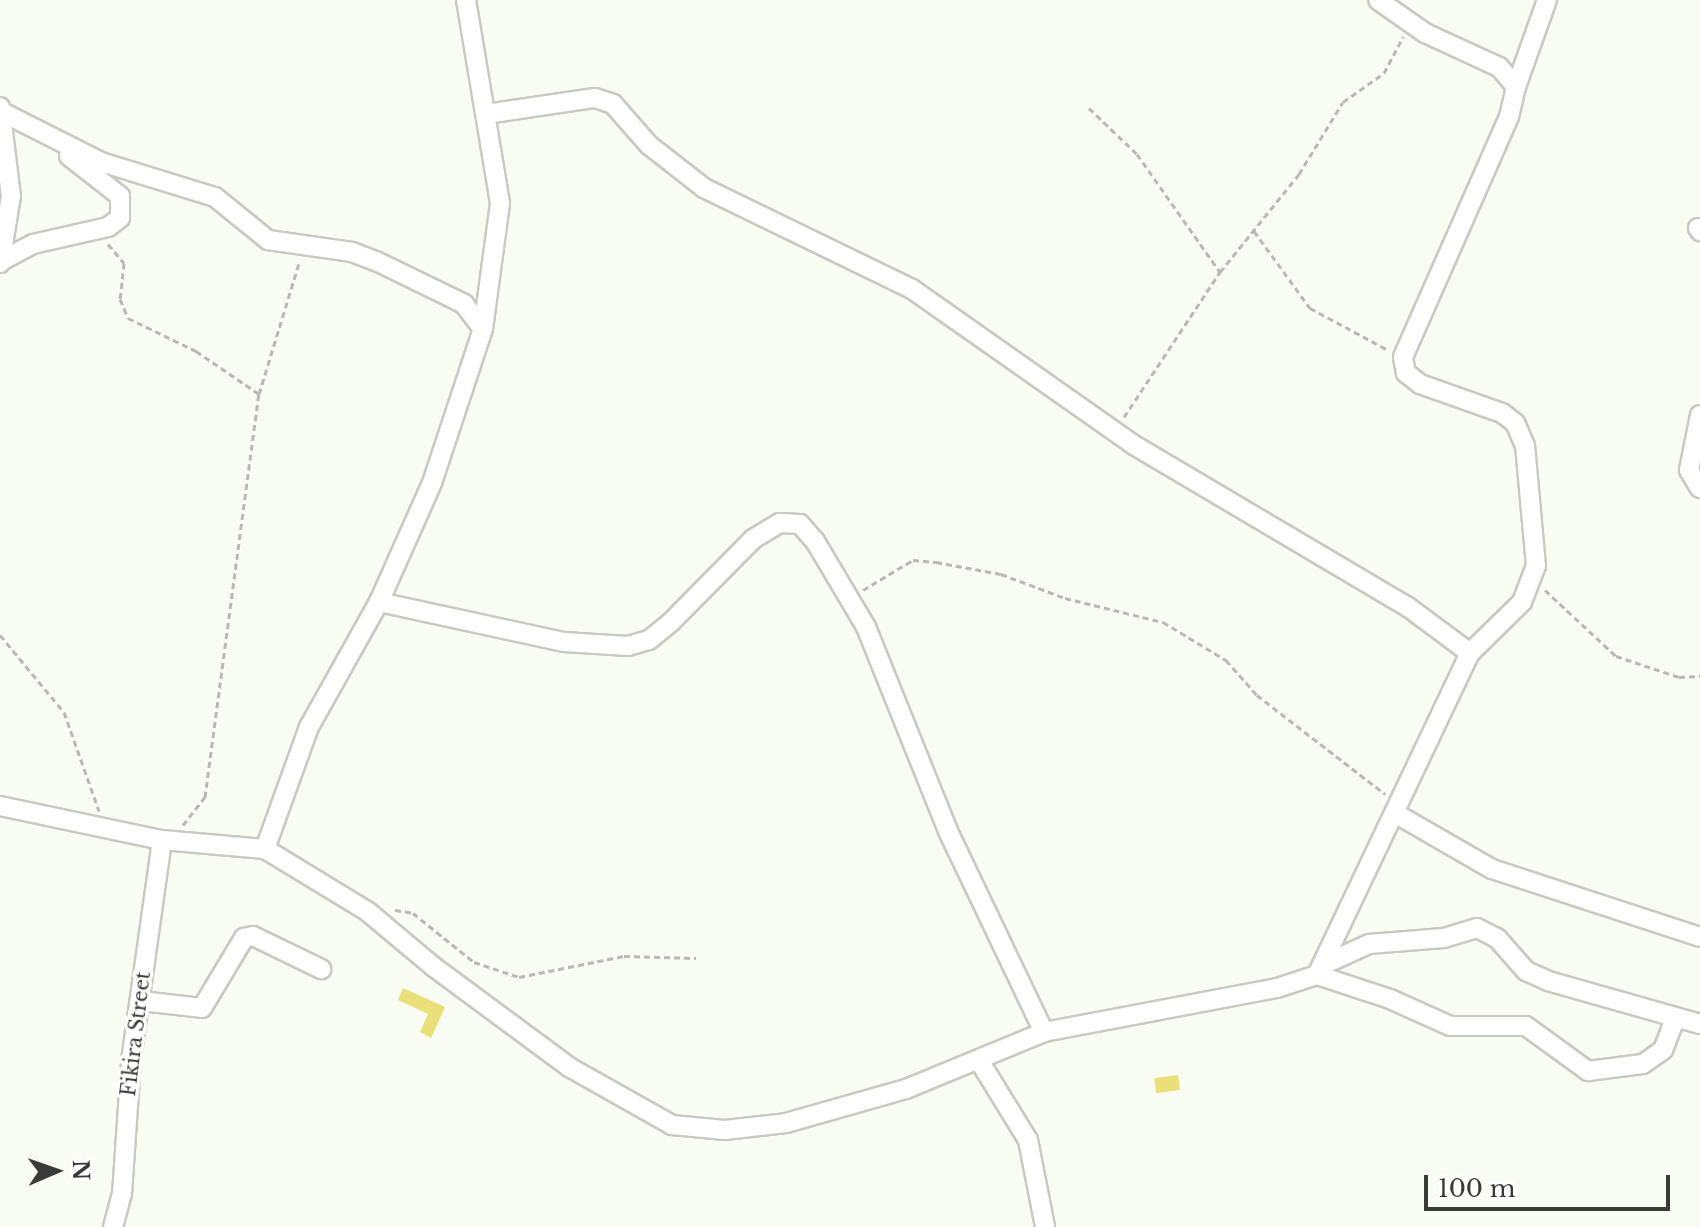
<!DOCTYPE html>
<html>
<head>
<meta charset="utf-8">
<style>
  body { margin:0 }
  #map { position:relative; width:1700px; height:1227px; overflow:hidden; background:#f8fcf2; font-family:"Libre Baskerville",serif }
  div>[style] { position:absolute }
  .building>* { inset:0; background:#eadf79; transform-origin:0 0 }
  .path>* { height:3px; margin-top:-1.5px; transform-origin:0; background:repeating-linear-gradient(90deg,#b7bab2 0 6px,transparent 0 10px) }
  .roads { filter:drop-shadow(2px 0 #c7cac1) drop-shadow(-2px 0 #c7cac1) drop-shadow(0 2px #c7cac1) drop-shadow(0 -2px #c7cac1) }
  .minor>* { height:18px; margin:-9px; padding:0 9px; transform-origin:9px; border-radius:9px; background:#fff }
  span { translate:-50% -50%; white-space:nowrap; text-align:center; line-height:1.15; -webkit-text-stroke:7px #fff; paint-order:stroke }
  .street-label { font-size:20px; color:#3a3b37 }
  .north { position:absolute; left:16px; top:1131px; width:80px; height:80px; -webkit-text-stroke:6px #fff; paint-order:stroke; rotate:88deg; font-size:22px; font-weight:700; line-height:32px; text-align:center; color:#3a3b37 }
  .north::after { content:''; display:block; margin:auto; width:28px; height:36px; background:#3a3b37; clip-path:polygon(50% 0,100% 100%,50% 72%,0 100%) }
  .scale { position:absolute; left:1424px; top:1175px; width:246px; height:36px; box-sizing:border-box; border:4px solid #3a3b37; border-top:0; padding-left:10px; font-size:24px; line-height:28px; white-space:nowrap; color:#3a3b37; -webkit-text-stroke:6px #fff; paint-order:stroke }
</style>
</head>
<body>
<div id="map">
  <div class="building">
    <i style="clip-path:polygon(403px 988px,445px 1007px,431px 1038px,420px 1032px,428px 1014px,398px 1000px)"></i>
    <i style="left:1178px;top:1075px;width:15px;height:24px;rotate:82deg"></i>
  </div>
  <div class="path">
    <i style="left:1089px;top:108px;width:66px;rotate:43.8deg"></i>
    <i style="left:1137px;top:154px;width:144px;rotate:54.9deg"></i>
    <i style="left:1254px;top:231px;width:95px;rotate:54deg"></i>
    <i style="left:1310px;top:308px;width:89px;rotate:28.3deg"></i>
    <i style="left:108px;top:244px;width:25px;rotate:50deg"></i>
    <i style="left:124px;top:263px;width:36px;rotate:96deg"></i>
    <i style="left:120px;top:299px;width:21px;rotate:67deg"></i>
    <i style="left:128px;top:318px;width:76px;rotate:25.9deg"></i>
    <i style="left:196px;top:351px;width:76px;rotate:34.3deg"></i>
    <i style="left:1124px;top:417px;width:174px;rotate:-56.5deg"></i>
    <i style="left:1220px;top:272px;width:126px;rotate:-51.1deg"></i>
    <i style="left:1299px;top:174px;width:84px;rotate:-58.6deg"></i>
    <i style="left:1343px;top:102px;width:50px;rotate:-35.3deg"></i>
    <i style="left:1384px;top:73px;width:41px;rotate:-62.2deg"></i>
    <i style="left:863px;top:590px;width:58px;rotate:-31deg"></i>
    <i style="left:913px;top:560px;width:23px;rotate:5deg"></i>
    <i style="left:936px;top:562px;width:66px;rotate:10.5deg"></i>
    <i style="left:1001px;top:574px;width:68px;rotate:20.6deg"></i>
    <i style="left:1065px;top:598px;width:101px;rotate:13.8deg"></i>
    <i style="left:1163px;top:622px;width:74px;rotate:31.1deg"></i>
    <i style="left:1226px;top:660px;width:47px;rotate:48.5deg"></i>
    <i style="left:1257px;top:695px;width:162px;rotate:37.7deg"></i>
    <i style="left:1545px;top:590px;width:97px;rotate:42.9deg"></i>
    <i style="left:1616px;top:656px;width:66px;rotate:18.4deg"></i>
    <i style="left:1679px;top:677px;width:21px;rotate:-3deg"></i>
    <i style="left:0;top:635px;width:100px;rotate:50.3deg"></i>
    <i style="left:64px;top:712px;width:105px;rotate:70.5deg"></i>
    <i style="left:183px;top:825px;width:36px;rotate:-52deg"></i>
    <i style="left:205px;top:797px;width:407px;rotate:-82.4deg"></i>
    <i style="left:259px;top:394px;width:137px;rotate:-73deg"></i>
    <i style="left:395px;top:910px;width:18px;rotate:9deg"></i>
    <i style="left:413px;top:913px;width:78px;rotate:38.8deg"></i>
    <i style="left:474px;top:962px;width:47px;rotate:18.4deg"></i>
    <i style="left:519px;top:977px;width:107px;rotate:-11.3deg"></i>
    <i style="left:624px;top:956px;width:72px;rotate:1.6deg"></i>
  </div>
  <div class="roads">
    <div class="minor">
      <i style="left:1516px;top:87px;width:92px;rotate:-70.4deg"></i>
      <i style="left:0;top:107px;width:90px;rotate:83deg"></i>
      <i style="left:11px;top:196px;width:68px;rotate:99.3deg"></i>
      <i style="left:2px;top:112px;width:111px;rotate:26.8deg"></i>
      <i style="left:101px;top:162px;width:119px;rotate:17.1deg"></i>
      <i style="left:215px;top:197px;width:68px;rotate:39.1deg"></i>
      <i style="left:268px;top:240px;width:85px;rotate:8.1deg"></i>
      <i style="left:352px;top:252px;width:26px;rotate:21deg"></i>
      <i style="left:376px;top:261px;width:98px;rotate:26deg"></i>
      <i style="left:464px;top:304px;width:31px;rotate:53deg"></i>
      <i style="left:486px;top:114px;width:110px;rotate:-8.4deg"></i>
      <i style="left:595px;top:98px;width:19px;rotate:18deg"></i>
      <i style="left:613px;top:104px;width:55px;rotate:48.7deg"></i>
      <i style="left:649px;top:145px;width:70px;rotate:38deg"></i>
      <i style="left:704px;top:188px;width:231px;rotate:25.9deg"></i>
      <i style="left:912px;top:289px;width:271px;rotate:35.1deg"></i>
      <i style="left:1134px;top:445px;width:318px;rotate:30.6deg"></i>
      <i style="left:1408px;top:607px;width:77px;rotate:36.6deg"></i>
      <i style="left:1698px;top:228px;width:4px;rotate:56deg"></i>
      <i style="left:1px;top:261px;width:36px;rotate:-28deg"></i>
      <i style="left:33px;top:244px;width:77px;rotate:-12.8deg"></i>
      <i style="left:108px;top:227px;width:15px;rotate:-37deg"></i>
      <i style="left:120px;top:218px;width:22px;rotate:-90deg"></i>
      <i style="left:120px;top:196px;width:65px;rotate:-141.9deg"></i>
      <i style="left:1700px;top:415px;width:56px;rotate:101.3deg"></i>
      <i style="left:1689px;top:470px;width:21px;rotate:59deg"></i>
      <i style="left:379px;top:602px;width:189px;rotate:12.2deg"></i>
      <i style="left:564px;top:642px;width:64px;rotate:3.6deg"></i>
      <i style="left:628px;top:646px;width:22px;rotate:-16deg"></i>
      <i style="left:649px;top:640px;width:28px;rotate:-39deg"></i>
      <i style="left:671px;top:622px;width:117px;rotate:-45.3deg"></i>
      <i style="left:753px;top:539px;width:31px;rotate:-31deg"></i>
      <i style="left:780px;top:523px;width:20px;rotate:3deg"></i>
      <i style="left:800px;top:524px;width:23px;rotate:49deg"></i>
      <i style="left:815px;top:541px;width:100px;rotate:59.3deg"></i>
      <i style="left:866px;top:627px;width:220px;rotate:68.1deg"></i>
      <i style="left:948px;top:831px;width:223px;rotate:64.5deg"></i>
      <i style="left:0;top:806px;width:166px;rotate:11.9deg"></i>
      <i style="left:162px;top:840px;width:103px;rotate:5deg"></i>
      <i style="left:265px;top:849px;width:119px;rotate:31.3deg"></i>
      <i style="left:367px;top:911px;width:87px;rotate:39.9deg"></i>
      <i style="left:434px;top:967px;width:168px;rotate:36.5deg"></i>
      <i style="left:569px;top:1067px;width:118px;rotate:29.4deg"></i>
      <i style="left:672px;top:1125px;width:53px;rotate:5.4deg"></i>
      <i style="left:725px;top:1130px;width:61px;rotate:-6.5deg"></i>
      <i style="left:786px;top:1123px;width:125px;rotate:-15.8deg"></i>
      <i style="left:906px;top:1089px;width:149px;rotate:-22.4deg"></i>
      <i style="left:1044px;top:1032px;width:237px;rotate:-10.7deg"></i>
      <i style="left:1277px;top:988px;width:42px;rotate:-18deg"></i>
      <i style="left:1317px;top:975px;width:357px;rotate:-64.6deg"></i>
      <i style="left:1470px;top:653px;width:73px;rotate:-44.4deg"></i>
      <i style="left:1522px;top:602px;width:39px;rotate:-69deg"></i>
      <i style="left:1536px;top:566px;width:121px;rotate:-95.2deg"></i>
      <i style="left:1525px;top:446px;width:25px;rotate:-113deg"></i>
      <i style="left:1515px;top:423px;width:16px;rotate:-142deg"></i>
      <i style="left:1502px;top:413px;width:87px;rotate:-160.5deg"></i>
      <i style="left:1420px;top:384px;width:18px;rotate:-142deg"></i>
      <i style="left:1406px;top:373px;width:16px;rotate:-101deg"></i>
      <i style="left:1403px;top:357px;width:262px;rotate:-66.2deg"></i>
      <i style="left:1509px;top:117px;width:31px;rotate:-77deg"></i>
      <i style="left:1516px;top:87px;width:26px;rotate:-130deg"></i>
      <i style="left:1499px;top:67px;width:81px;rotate:-155.3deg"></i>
      <i style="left:1425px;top:33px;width:57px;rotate:-144.9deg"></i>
      <i style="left:1398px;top:815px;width:108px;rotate:29.9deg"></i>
      <i style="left:1492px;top:869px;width:219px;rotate:18.1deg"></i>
      <i style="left:265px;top:849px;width:130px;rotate:-70.2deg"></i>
      <i style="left:309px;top:727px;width:143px;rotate:-60.8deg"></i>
      <i style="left:379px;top:602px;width:130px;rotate:-66deg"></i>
      <i style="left:432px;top:483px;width:162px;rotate:-71.7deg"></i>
      <i style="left:483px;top:329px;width:127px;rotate:-82.3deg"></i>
      <i style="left:500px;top:203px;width:206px;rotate:-99.5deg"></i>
      <i style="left:1325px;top:964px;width:48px;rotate:-24.4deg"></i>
      <i style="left:1369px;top:944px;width:75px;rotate:-4.6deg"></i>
      <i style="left:1444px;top:938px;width:34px;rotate:-17deg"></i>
      <i style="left:1477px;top:928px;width:22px;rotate:27deg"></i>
      <i style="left:1497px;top:938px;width:44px;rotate:48.7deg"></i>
      <i style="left:1526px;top:971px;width:24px;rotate:24deg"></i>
      <i style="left:1548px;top:981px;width:158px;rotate:15.8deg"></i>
      <i style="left:1317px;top:975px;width:77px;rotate:18.2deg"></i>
      <i style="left:1390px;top:999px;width:66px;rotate:24.2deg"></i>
      <i style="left:1450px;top:1026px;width:76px"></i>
      <i style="left:1526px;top:1026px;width:77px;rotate:36deg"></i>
      <i style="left:1588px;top:1071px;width:55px;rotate:-7.3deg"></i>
      <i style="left:1643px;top:1064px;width:24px;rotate:-35deg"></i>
      <i style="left:1663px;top:1050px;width:33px;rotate:-69deg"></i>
      <i style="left:141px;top:1001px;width:61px;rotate:6.5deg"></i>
      <i style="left:202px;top:1008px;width:82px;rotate:-59deg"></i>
      <i style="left:244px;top:938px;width:9px;rotate:-13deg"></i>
      <i style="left:253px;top:936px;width:76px;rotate:25.9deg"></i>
      <i style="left:980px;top:1062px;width:92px;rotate:58.4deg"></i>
      <i style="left:1028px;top:1140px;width:89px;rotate:78.9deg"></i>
      <i style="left:113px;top:1227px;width:34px;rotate:-75deg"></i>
      <i style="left:122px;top:1194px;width:133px;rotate:-86.1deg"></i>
      <i style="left:131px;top:1061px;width:223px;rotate:-82deg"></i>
    </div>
  </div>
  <div class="street-label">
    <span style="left:136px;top:1034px;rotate:-83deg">Fikira Street</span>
  </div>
  <div class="north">N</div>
  <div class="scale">100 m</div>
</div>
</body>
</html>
